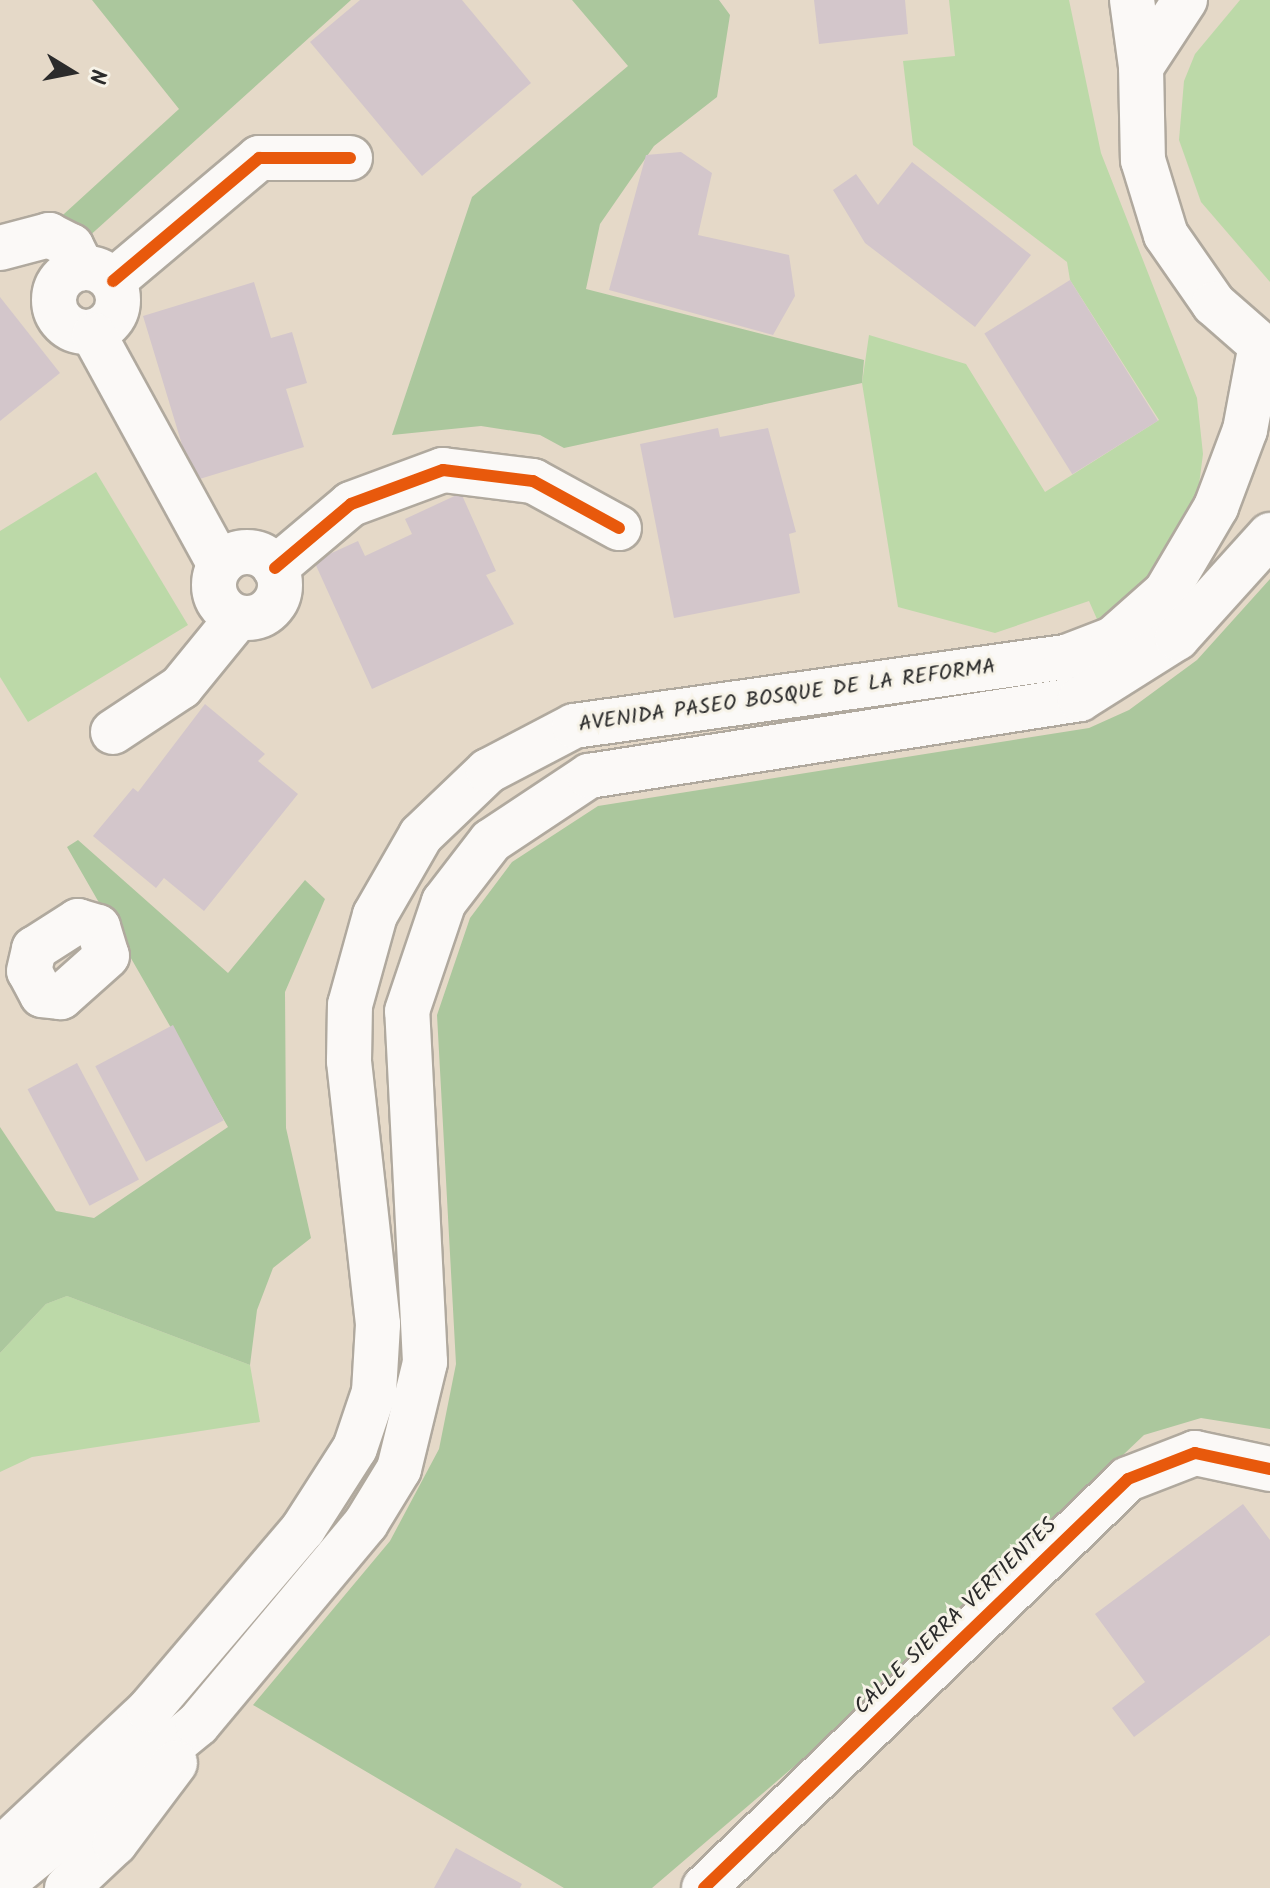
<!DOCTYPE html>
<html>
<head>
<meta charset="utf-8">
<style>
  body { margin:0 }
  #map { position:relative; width:1270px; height:1888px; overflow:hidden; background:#e5d9c8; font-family:Kalam,sans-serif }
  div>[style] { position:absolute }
  .green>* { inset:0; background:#bcd9a8 }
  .forest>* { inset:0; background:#abc79d }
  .building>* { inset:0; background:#d3c6cb; transform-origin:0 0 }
  .roads { filter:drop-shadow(2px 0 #b0a99e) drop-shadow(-2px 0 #b0a99e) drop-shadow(0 2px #b0a99e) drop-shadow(0 -2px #b0a99e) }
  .minor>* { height:44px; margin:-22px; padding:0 22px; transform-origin:22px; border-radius:22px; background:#fbf9f7 }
  .minor>.ring { margin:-22px; padding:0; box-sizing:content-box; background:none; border:44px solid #fbf9f7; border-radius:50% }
  .major>* { height:44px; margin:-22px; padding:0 22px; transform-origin:22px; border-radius:22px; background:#fbf9f7 }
  .cycleway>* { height:12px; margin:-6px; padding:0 6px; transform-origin:6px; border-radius:6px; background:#e8590c }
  span { translate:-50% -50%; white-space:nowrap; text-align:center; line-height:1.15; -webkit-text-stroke:6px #f7f3e8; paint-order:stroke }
  .street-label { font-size:22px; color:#2b2b2b }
  .north { position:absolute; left:32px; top:32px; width:80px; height:80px; -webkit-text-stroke:6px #f7f3e8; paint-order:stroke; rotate:100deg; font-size:22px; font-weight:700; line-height:32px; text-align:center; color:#2b2b2b }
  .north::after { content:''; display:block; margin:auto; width:28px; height:36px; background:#2b2b2b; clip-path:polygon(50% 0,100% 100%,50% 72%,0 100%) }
</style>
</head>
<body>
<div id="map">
  <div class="green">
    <i style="clip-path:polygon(949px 0,1069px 0,1101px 153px,1197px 398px,1203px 454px,1197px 500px,1151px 578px,1100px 626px,1089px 601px,995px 633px,898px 607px,862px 383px,869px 335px,966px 364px,1045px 492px,1159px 420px,1070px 280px,1067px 262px,913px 145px,903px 61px,955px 56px)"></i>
    <i style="clip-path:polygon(1240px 0,1270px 0,1270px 282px,1201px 202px,1179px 140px,1184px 81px,1195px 54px)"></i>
    <i style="clip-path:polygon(96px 472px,188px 625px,28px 722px,0 677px,0 531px)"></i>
    <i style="clip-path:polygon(67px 1296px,250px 1365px,260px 1422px,32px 1457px,0 1472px,0 1353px,46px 1304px)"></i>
  </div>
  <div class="forest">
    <i style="clip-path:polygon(92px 0,351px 0,86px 239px,53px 224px,179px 109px)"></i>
    <i style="clip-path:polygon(572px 0,719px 0,730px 15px,717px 97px,654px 146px,600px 224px,586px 289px,864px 360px,862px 383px,564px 448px,540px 435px,481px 426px,392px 435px,472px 197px,628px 66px)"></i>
    <i style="clip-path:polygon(1270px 579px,1270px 1429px,1201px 1418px,1144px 1435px,811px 1752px,652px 1888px,564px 1888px,253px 1705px,390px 1541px,439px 1449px,456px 1364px,437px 1015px,470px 918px,512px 862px,598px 806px,1089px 728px,1129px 710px,1197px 660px)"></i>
    <i style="clip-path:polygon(78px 840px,228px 973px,305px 880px,325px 899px,285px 992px,286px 1128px,311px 1238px,273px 1268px,257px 1310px,250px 1365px,67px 1296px,46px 1304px,0 1353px,0 1127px,56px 1211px,94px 1218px,228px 1127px,67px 847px)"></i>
  </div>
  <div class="building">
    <i style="clip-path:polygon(360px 0,462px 0,531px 83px,422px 176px,310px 42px)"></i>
    <i style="clip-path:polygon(814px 0,905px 0,908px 34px,819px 44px)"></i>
    <i style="clip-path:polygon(681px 152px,712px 173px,698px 235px,789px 255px,795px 296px,773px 335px,609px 290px,646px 155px)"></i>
    <i style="clip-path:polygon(912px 162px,1031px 255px,975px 327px,865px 243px,833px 190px,856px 174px,878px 205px)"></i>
    <i style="left:1070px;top:280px;width:166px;height:101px;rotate:58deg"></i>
    <i style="clip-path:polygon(254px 282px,271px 338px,292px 332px,307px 383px,286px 389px,304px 447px,193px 481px,143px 316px)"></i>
    <i style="clip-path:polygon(0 297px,60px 373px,0 421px)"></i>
    <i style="clip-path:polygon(718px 428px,720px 437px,768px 428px,796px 532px,789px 534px,800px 593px,674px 618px,640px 444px)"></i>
    <i style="clip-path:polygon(461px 493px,496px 571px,486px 575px,514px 624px,372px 689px,314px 561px,358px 541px,365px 556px,412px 534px,405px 519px)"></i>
    <i style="clip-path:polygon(205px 704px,265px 754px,258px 761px,298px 794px,204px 911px,164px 878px,156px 888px,93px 836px,133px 788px,138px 792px)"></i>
    <i style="left:173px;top:1025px;width:108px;height:88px;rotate:62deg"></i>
    <i style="left:77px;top:1063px;width:132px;height:56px;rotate:62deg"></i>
    <i style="clip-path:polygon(1243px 1504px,1270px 1540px,1270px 1635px,1134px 1737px,1112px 1708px,1145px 1682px,1095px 1614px)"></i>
    <i style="clip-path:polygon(456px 1848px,522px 1884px,520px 1888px,434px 1888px)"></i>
  </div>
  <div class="roads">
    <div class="minor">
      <i style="left:1132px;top:0;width:68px;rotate:82.3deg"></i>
      <i style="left:0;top:248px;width:51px;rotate:-14.9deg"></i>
      <i style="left:49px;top:235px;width:25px;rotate:27deg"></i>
      <i style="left:71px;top:246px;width:25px;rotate:63deg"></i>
      <i class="ring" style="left:54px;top:268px;width:20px;height:20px"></i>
      <i style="left:113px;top:281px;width:191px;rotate:-40.1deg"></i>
      <i style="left:259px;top:158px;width:91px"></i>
      <i style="left:94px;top:335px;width:262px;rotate:61.3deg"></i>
      <i class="ring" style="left:214px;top:552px;width:22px;height:22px"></i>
      <i style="left:275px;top:568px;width:99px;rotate:-40.1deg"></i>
      <i style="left:351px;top:504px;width:98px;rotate:-20.3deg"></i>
      <i style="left:443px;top:470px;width:91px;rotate:7deg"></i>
      <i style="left:533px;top:481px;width:98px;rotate:28.7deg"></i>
      <i style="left:113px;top:732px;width:82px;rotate:-33.5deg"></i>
      <i style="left:181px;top:687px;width:90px;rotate:-50.8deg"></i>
      <i style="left:78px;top:921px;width:21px;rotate:17deg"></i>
      <i style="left:98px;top:927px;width:30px;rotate:73deg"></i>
      <i style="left:107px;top:956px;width:62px;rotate:138.3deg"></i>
      <i style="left:61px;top:997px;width:19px;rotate:-174deg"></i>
      <i style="left:42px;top:995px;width:27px;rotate:-118deg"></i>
      <i style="left:29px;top:971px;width:23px;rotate:-77deg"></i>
      <i style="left:34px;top:949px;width:52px;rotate:-32.5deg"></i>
      <i style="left:704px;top:1888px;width:589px;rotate:-43.97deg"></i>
      <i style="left:1128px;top:1479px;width:72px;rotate:-21.2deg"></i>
      <i style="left:1195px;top:1453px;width:77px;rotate:12deg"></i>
    </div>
    <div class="major">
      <i style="left:1185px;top:0;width:80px;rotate:123.3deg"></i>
      <i style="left:1141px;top:67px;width:93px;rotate:88.8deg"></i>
      <i style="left:1143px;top:160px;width:78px;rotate:73deg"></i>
      <i style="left:1166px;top:235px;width:84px;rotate:55.2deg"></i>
      <i style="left:1214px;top:304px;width:74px;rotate:41.2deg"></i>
      <i style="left:0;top:1850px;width:204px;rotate:-43.2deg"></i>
      <i style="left:149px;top:1710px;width:238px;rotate:-49.6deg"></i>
      <i style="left:303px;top:1529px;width:96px;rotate:-57.3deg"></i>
      <i style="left:355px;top:1448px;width:59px;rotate:-71.3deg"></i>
      <i style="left:374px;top:1392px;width:68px;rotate:-86.6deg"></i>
      <i style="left:378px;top:1324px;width:265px;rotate:-96.3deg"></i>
      <i style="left:349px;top:1061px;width:56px;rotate:-89deg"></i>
      <i style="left:350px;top:1005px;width:93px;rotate:-74.5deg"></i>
      <i style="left:375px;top:915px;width:92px;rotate:-60.1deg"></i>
      <i style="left:421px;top:835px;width:93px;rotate:-43.7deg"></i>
      <i style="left:488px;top:771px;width:97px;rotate:-27.6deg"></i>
      <i style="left:574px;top:726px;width:497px;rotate:-8deg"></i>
      <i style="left:1066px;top:657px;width:50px;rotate:-21deg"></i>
      <i style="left:1113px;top:639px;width:71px;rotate:-41.6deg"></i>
      <i style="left:1166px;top:592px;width:99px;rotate:-59.5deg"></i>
      <i style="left:1216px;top:507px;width:82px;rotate:-69.4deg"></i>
      <i style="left:1245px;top:430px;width:81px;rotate:-79.4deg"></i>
      <i style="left:0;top:1886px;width:256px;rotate:-39.3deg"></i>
      <i style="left:198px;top:1724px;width:262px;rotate:-50.1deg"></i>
      <i style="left:366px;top:1523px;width:63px;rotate:-58.6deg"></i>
      <i style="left:399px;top:1469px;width:110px;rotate:-76.3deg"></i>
      <i style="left:425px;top:1362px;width:351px;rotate:-92.9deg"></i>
      <i style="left:407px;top:1011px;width:115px;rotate:-71.3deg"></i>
      <i style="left:444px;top:902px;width:77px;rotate:-52.4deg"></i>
      <i style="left:491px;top:841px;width:118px;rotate:-33.6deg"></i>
      <i style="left:589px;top:776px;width:497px;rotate:-8.9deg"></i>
      <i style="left:1080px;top:699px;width:115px;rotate:-32.2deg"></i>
      <i style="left:1177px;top:638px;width:139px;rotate:-47.9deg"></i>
      <i style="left:67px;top:1888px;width:66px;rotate:-43.2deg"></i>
      <i style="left:115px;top:1843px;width:100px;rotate:-53.1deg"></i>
    </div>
  </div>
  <div class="cycleway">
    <i style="left:113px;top:281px;width:191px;rotate:-40.1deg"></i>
    <i style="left:259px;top:158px;width:91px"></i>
    <i style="left:275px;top:568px;width:99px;rotate:-40.1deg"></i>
    <i style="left:351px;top:504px;width:98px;rotate:-20.3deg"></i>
    <i style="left:443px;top:470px;width:91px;rotate:7deg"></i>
    <i style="left:533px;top:481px;width:98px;rotate:28.7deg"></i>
    <i style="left:704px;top:1888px;width:589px;rotate:-43.97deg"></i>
    <i style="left:1128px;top:1479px;width:72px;rotate:-21.2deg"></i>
    <i style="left:1195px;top:1453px;width:77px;rotate:12deg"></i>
  </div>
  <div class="street-label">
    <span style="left:787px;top:696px;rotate:-8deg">AVENIDA PASEO BOSQUE DE LA REFORMA</span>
    <span style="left:956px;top:1617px;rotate:-44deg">CALLE SIERRA VERTIENTES</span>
  </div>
  <div class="north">N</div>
</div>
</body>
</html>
